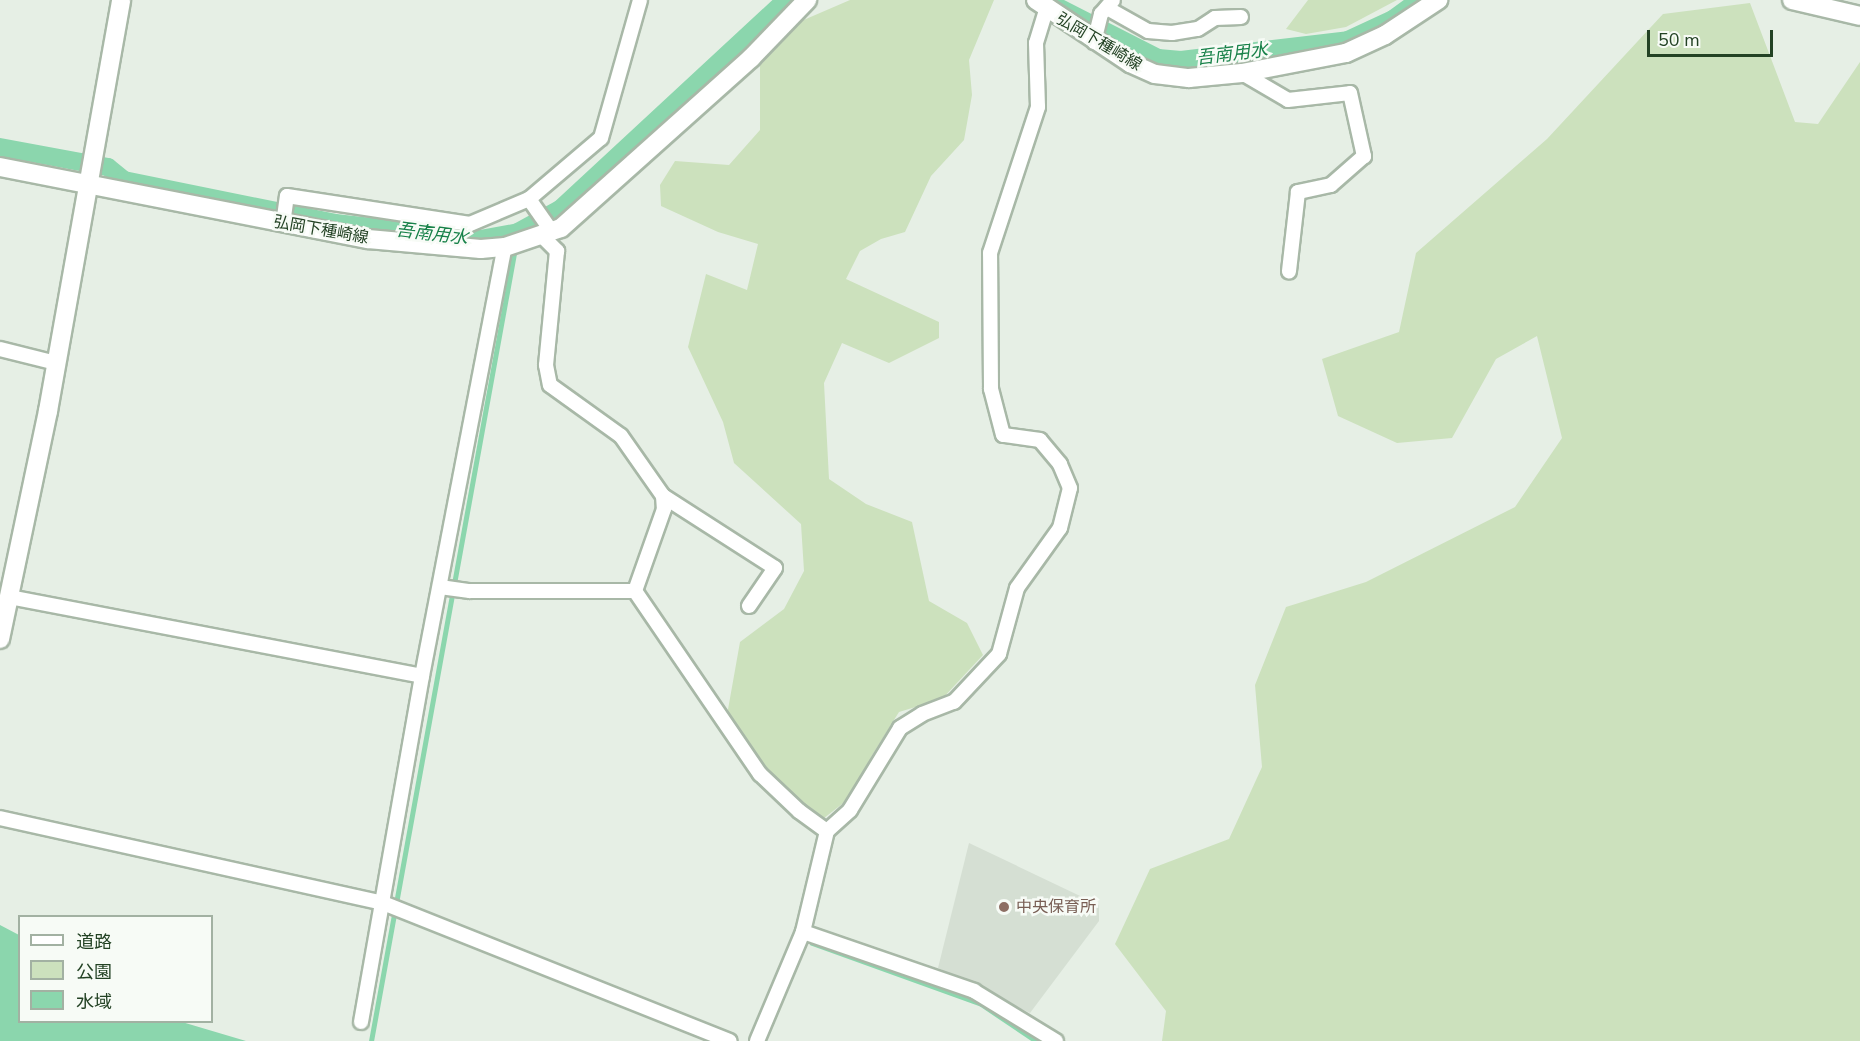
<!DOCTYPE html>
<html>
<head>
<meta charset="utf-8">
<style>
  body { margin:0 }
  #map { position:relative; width:1860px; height:1041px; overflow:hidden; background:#e6efe5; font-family:"Nunito Sans","Noto Sans JP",sans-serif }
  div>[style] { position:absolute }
  .built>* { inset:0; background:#d5dfd3 }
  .green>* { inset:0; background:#cce1bd }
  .water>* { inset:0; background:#8bd6ad }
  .stream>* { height:5px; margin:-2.5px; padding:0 2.5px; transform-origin:2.5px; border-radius:2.5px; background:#8bd6ad }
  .canal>* { height:18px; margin:-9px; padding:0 9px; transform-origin:9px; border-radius:9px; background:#8bd6ad }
  .roads { filter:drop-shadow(2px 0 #a8b8a7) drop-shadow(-2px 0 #a8b8a7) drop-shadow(0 2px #a8b8a7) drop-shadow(0 -2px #a8b8a7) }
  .street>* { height:14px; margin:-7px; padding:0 7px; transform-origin:7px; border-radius:7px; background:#fff }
  .secondary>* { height:18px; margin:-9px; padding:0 9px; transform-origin:9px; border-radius:9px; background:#fff }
  .dots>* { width:16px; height:16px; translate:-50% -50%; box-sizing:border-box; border:3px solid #f7fbf6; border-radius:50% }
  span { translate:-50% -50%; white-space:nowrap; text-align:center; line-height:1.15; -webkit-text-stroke:5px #f7fbf6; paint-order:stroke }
  .street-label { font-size:16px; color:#234224 }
  .education-label { font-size:16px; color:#785e54 }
  .left { translate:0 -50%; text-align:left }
  .water-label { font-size:18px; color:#19824a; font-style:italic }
  .legend { position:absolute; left:18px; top:915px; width:195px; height:108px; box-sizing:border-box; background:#f7fbf6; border:2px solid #a2b1a2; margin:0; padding:8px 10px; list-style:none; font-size:18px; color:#234224 }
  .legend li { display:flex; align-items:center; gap:12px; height:30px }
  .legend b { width:30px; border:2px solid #a2b1a2 }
  .scale { position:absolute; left:1647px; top:30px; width:126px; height:27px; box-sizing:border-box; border:3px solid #234224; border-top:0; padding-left:8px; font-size:18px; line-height:21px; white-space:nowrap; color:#234224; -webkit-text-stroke:4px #f7fbf6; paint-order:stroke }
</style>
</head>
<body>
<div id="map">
  <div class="built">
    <i style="clip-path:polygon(969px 843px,1099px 905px,1099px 921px,1030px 1013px,938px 968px)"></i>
  </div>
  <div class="green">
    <i style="clip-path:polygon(850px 0,994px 0,969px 60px,972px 95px,964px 140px,931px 176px,905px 232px,881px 239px,860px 251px,846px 279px,939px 322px,939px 338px,889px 363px,842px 343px,824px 383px,829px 479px,866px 504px,912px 522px,929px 601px,967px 623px,983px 655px,942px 699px,899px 712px,871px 757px,860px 790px,819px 822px,792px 803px,745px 747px,727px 715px,740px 642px,784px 609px,804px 571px,801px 524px,734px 463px,723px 422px,688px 347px,706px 274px,747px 290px,758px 244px,718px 232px,661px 206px,660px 185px,675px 161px,729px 165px,760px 130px,760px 54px,799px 22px)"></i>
    <i style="clip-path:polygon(1308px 0,1397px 0,1346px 27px,1306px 34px,1286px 29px)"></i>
    <i style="clip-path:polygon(1750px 3px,1795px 122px,1818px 124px,1860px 62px,1860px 1041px,1162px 1041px,1166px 1011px,1115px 944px,1150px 869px,1229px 839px,1262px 767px,1255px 685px,1286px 607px,1366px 582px,1515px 507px,1562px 438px,1537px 336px,1496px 359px,1452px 438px,1397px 443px,1338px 416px,1322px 359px,1399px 332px,1416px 253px,1547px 139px,1663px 14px)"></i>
  </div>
  <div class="water">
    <i style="clip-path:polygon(0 925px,19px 935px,20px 1022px,182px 1022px,246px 1041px,0 1041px)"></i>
  </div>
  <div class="stream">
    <i style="left:812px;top:943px;width:180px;rotate:19.8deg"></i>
    <i style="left:981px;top:1004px;width:66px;rotate:33.9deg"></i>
    <i style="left:371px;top:1041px;width:806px;rotate:-79.71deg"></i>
  </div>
  <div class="canal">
    <i style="left:1056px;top:6px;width:114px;rotate:27deg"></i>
    <i style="left:1158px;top:58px;width:23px;rotate:5deg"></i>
    <i style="left:1181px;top:60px;width:168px;rotate:-6.8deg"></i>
    <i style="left:1348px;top:40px;width:50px;rotate:-25deg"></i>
    <i style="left:1393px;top:19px;width:32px;rotate:-36deg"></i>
    <i style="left:0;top:147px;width:110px;rotate:10.5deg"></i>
    <i style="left:108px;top:167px;width:21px;rotate:39deg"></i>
    <i style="left:124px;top:180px;width:215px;rotate:11.5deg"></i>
    <i style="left:335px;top:223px;width:146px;rotate:6.3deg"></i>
    <i style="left:480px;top:239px;width:39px;rotate:-10deg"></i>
    <i style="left:518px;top:232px;width:48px;rotate:-28.7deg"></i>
    <i style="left:560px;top:209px;width:308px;rotate:-42.8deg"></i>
  </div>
  <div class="roads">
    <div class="street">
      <i style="left:1107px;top:8px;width:47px;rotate:29.3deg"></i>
      <i style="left:1148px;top:31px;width:24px;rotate:5deg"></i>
      <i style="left:1172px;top:33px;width:26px;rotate:-9deg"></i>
      <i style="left:1198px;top:29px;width:20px;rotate:-33deg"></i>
      <i style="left:1215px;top:18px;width:26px;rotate:-2deg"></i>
      <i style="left:1094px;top:42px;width:29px;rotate:-76deg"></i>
      <i style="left:1101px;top:14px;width:18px;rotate:-49deg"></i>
      <i style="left:1242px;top:73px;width:53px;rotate:30.4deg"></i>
      <i style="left:1288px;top:100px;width:62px;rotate:-6.4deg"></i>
      <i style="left:1350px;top:93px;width:65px;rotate:77.5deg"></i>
      <i style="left:1364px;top:156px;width:44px;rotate:138.7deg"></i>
      <i style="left:1331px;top:185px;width:34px;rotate:168deg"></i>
      <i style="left:1298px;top:192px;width:80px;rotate:96.5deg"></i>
      <i style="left:529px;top:199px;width:39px;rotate:55deg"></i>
      <i style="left:283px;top:224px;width:28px;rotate:-82deg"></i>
      <i style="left:287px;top:196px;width:185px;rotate:8.7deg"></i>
      <i style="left:470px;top:224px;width:64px;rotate:-23deg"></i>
      <i style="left:529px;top:199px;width:94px;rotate:-40.3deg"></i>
      <i style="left:601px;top:138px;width:143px;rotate:-74.2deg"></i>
      <i style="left:541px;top:235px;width:23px;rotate:45deg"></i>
      <i style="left:557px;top:251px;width:115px;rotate:95.5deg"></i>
      <i style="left:546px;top:365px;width:20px;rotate:79deg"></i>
      <i style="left:550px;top:385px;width:87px;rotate:35.7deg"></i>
      <i style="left:621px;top:436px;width:73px;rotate:55deg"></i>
      <i style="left:663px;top:496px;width:13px;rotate:86deg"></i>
      <i style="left:664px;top:509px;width:87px;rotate:109.5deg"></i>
      <i style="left:635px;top:591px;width:222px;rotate:55.7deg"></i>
      <i style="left:760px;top:774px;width:54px;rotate:43.5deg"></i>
      <i style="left:799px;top:811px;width:34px;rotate:36deg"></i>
      <i style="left:827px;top:831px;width:104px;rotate:103.4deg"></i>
      <i style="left:803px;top:932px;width:181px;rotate:19deg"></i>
      <i style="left:974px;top:991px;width:96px;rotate:31.4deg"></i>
      <i style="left:0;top:349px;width:58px;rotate:14deg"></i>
      <i style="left:663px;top:496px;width:133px;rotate:32.7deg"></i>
      <i style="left:775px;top:568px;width:46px;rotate:124.4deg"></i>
      <i style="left:440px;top:587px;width:30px;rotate:8deg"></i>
      <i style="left:470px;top:591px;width:165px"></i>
      <i style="left:9px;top:597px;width:420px;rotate:10.8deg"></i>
      <i style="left:0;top:818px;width:392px;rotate:12.5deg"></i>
      <i style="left:383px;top:903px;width:373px;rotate:21.7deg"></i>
      <i style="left:827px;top:831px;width:31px;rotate:-42deg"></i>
      <i style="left:850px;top:810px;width:96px;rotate:-58.6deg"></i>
      <i style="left:900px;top:728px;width:26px;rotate:-32deg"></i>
      <i style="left:922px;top:714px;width:34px;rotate:-21deg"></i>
      <i style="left:954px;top:702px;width:66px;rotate:-46.8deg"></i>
      <i style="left:999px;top:654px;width:68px;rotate:-74.7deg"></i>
      <i style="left:1017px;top:588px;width:74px;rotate:-54.4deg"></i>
      <i style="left:1060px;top:528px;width:41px;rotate:-76deg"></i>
      <i style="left:1070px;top:488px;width:26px;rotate:-113deg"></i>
      <i style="left:1060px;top:464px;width:31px;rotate:-130deg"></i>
      <i style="left:1040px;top:440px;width:37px;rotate:-172deg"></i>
      <i style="left:1003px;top:435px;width:48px;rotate:-104.6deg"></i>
      <i style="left:991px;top:389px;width:136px;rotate:-90.4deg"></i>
      <i style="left:990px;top:253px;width:154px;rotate:-71.8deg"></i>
      <i style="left:1038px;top:107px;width:64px;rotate:-91.8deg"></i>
      <i style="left:1036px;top:43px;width:34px;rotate:-73deg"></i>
      <i style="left:361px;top:1022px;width:351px;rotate:-80deg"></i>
      <i style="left:422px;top:676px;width:437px;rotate:-79.1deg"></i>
      <i style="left:757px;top:1041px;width:118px;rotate:-67.1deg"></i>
    </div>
    <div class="secondary">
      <i style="left:1036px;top:0;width:113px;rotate:33.8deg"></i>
      <i style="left:1130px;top:63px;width:27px;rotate:24deg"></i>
      <i style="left:1155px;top:74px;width:34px;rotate:7deg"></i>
      <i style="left:1189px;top:78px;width:53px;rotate:-5.4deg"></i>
      <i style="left:1242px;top:73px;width:106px;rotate:-10.9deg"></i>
      <i style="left:1346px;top:53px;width:43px;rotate:-24.8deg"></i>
      <i style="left:1385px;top:35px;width:64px;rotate:-33.4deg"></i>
      <i style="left:1792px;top:0;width:70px;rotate:13.2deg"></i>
      <i style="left:0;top:167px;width:375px;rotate:11.1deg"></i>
      <i style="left:368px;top:239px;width:113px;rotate:5.1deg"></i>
      <i style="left:481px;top:249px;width:24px;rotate:-5deg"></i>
      <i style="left:505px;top:247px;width:59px;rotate:-18.7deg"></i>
      <i style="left:561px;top:228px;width:255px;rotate:-41.8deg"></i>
      <i style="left:751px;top:58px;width:81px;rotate:-46deg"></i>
      <i style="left:0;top:639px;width:233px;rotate:-78.1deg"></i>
      <i style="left:48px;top:411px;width:417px;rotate:-79.9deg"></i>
    </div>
  </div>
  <div class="dots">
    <i style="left:1004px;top:907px;background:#8d6e63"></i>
  </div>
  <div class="street-label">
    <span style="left:1099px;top:42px;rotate:31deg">弘岡下種崎線</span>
    <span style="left:321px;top:230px;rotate:10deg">弘岡下種崎線</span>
  </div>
  <div class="education-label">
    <span class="left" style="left:1016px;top:907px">中央保育所</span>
  </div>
  <div class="water-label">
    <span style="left:1232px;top:54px;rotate:-7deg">吾南用水</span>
    <span style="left:432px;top:234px;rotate:7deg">吾南用水</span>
  </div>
  <ul class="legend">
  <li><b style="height:8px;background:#fff"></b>道路</li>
  <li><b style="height:16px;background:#cce1bd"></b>公園</li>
  <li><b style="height:16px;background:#8bd6ad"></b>水域</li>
  </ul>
  <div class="scale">50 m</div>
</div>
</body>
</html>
